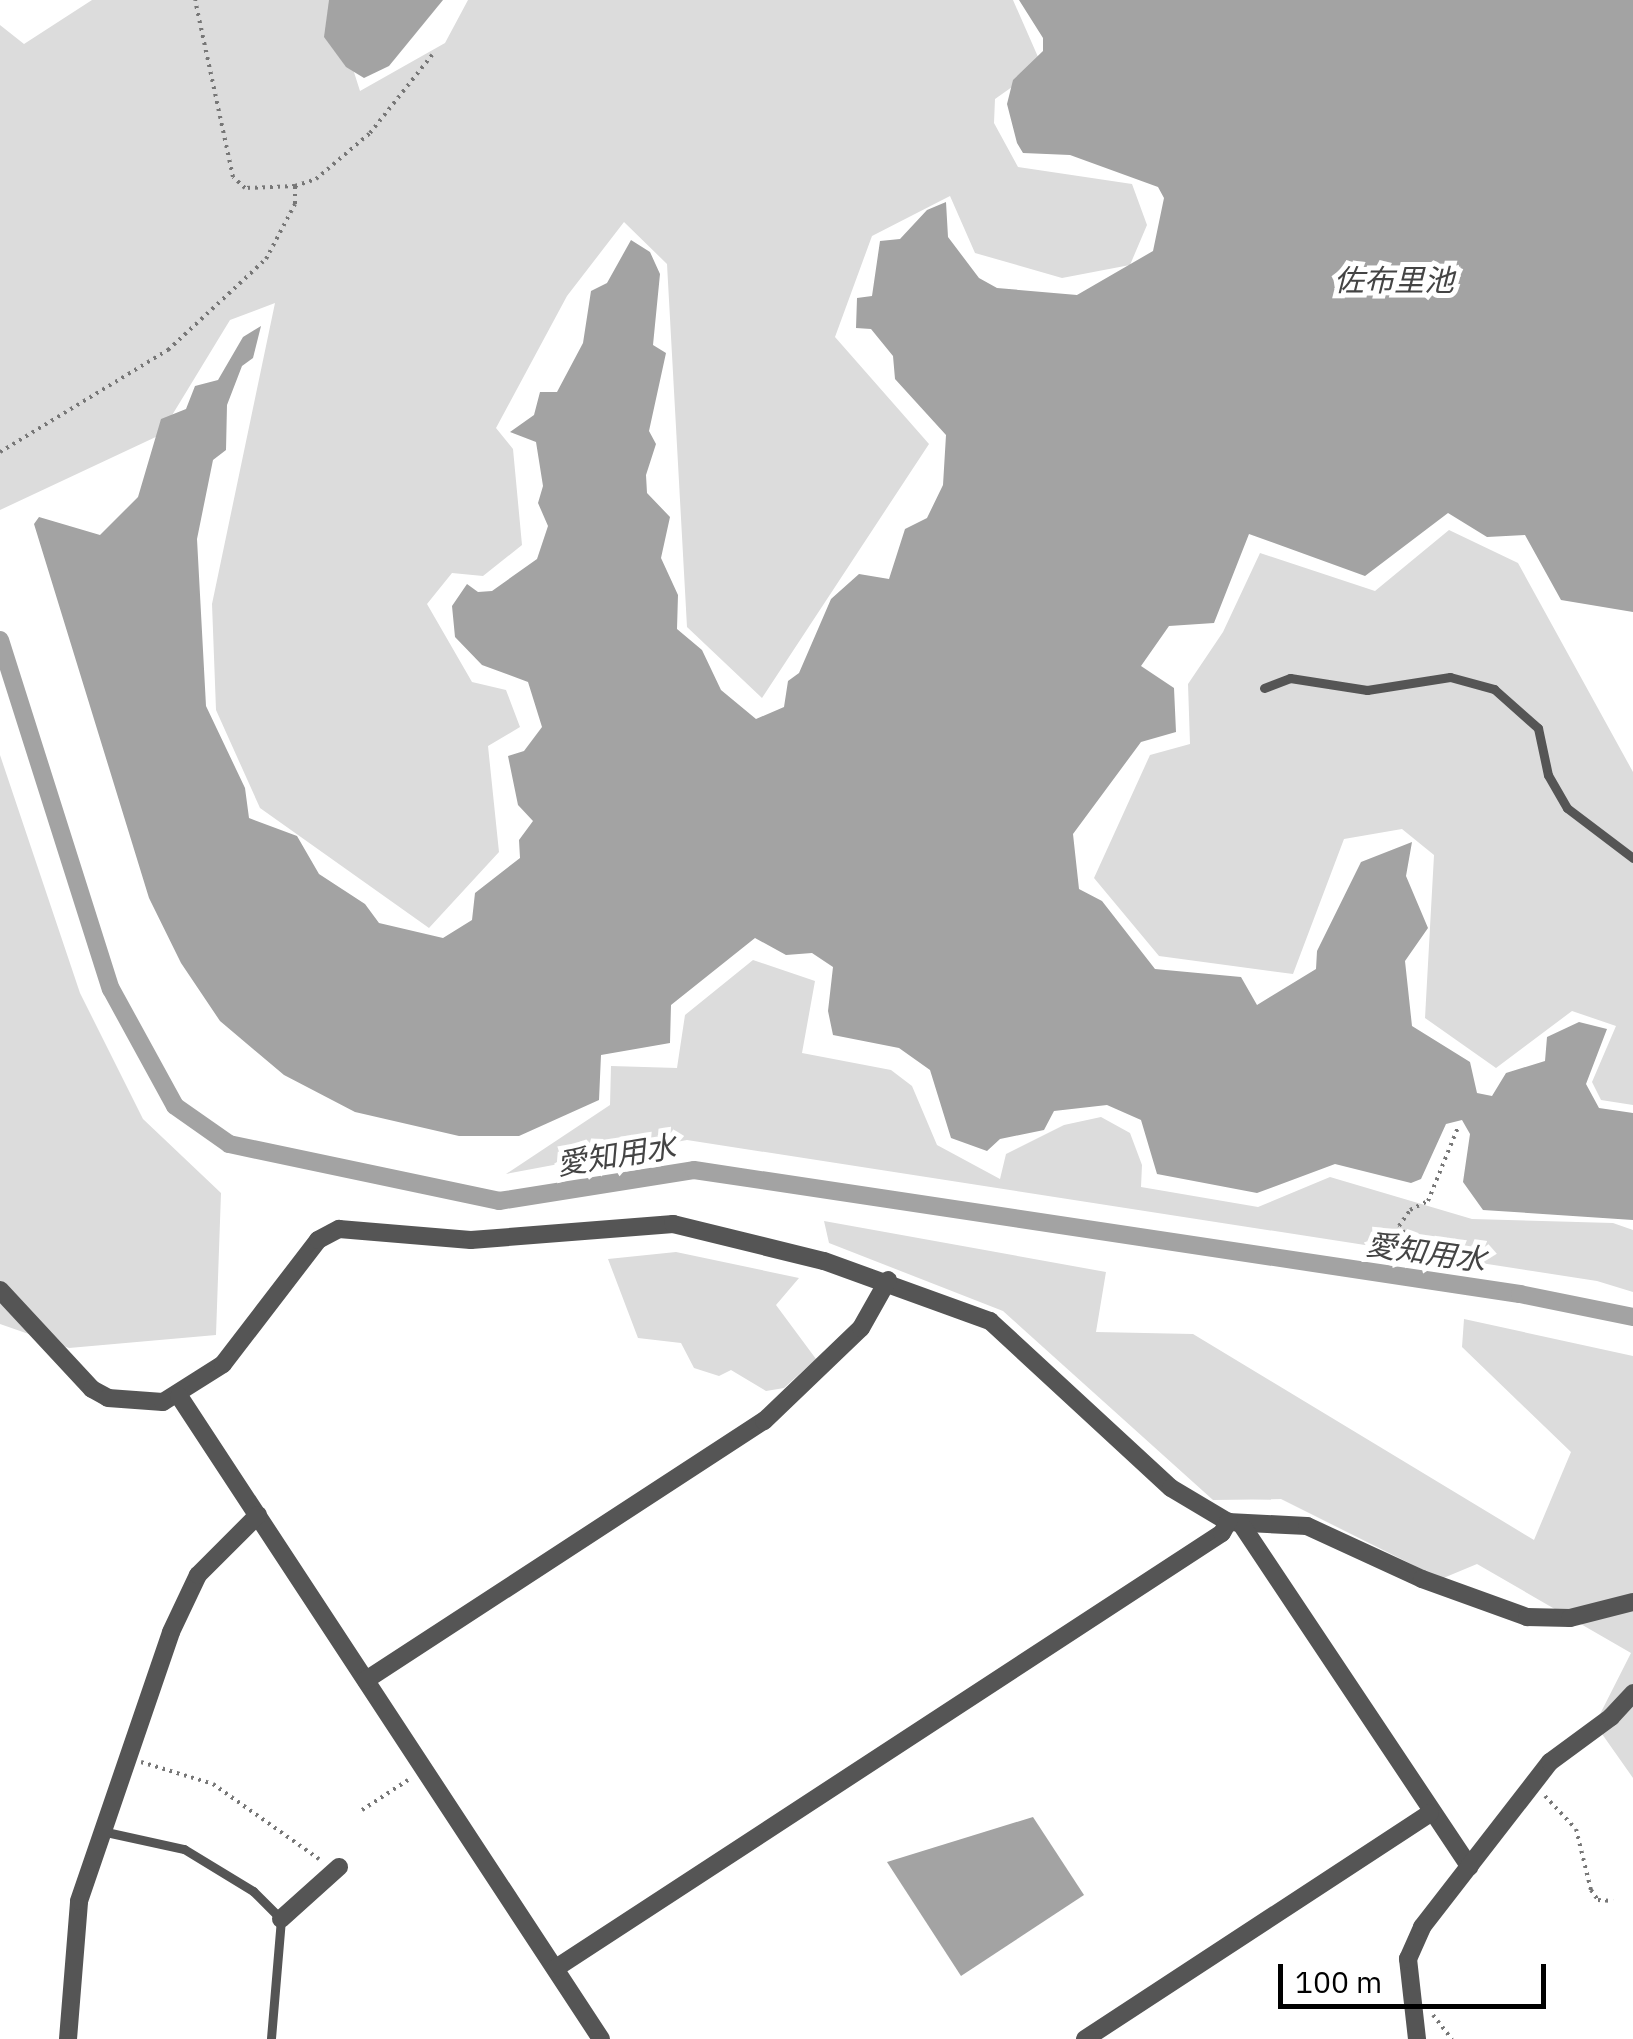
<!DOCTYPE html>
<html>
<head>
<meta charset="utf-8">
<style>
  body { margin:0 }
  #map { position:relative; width:1633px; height:2039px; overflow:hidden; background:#fff; font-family:"IBM Plex Sans","Noto Sans JP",sans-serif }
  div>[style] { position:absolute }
  .green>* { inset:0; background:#dcdcdc }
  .water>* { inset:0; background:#a3a3a3 }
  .canal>* { height:18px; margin:-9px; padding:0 9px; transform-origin:9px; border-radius:9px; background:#a3a3a3 }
  .path>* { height:4px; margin-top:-2px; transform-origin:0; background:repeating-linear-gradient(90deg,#777 0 2.5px,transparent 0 7.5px) }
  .service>* { height:9px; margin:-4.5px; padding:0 4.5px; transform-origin:4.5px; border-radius:4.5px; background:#555 }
  .minor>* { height:18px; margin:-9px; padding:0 9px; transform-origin:9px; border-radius:9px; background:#555 }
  span { translate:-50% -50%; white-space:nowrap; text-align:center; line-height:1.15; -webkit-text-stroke:10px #fff; paint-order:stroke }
  .water-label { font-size:30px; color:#444; font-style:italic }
  .scale { position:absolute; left:1278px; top:1964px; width:268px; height:45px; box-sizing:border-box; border:5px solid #000; border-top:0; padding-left:12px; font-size:30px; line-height:35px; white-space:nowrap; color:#000; -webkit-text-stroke:8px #fff; paint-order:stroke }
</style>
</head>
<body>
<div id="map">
  <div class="green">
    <i style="clip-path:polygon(92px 0,331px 0,360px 91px,445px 43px,468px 0,1013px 0,1042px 66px,995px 99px,994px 123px,1018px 167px,1132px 184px,1147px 225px,1130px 265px,1062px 278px,975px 253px,950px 196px,872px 236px,835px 337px,929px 444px,762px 698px,687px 627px,667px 264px,624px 222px,567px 296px,496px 428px,513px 449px,522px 545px,483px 576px,452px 573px,427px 604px,472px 682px,506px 690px,520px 727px,488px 746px,499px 852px,429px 928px,260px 808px,216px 710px,212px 604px,275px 303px,230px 320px,160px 435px,0 510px,0 25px,24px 44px)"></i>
    <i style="clip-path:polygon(1449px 530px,1518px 563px,1633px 772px,1633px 1105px,1601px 1100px,1592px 1082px,1616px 1026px,1572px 1011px,1496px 1068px,1425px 1018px,1434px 855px,1402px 829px,1344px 839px,1293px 974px,1159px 956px,1094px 878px,1150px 755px,1190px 744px,1188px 684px,1223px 632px,1260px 553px,1375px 591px)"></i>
    <i style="clip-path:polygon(0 755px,80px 993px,143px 1119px,221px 1193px,216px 1335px,69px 1348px,0 1324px)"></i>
    <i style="clip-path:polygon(753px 960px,815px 981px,802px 1053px,891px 1070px,912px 1086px,937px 1145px,1000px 1179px,1006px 1154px,1064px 1125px,1101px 1117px,1130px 1133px,1142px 1165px,1141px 1187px,1258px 1207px,1330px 1177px,1472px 1219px,1613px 1223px,1633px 1230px,1633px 1292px,1597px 1281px,687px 1140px,506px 1174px,610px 1105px,611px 1066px,677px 1068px,685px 1015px)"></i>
    <i style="clip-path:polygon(824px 1221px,1106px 1272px,1096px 1332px,1193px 1334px,1534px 1540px,1571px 1452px,1462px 1347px,1464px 1319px,1633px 1356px,1633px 1778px,1595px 1724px,1631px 1653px,1477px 1564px,1441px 1579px,1281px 1499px,1213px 1500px,1003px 1311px,829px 1243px)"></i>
    <i style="clip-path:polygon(676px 1252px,799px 1278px,776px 1305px,816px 1359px,784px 1388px,766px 1391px,731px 1370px,719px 1376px,694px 1368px,681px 1343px,638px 1338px,608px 1259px)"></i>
  </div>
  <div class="water">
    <i style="clip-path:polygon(329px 0,443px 0,389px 66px,364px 78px,346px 67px,324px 37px)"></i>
    <i style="clip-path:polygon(1019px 0,1633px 0,1633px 612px,1561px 600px,1525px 535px,1487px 537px,1448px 513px,1365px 576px,1249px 534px,1214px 623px,1169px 626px,1141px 666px,1174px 688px,1176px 732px,1141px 742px,1073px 834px,1079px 889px,1102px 901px,1155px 969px,1241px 977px,1257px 1005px,1316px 969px,1317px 951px,1361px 862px,1412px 842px,1406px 876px,1428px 928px,1405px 961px,1412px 1026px,1470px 1062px,1477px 1093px,1492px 1096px,1506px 1073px,1545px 1061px,1547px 1037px,1579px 1022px,1607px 1029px,1586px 1084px,1599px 1108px,1633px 1113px,1633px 1220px,1483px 1210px,1463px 1182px,1470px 1134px,1462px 1120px,1446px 1124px,1421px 1179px,1411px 1183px,1335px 1164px,1257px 1193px,1157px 1174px,1141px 1120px,1107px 1105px,1054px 1111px,1044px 1130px,1000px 1139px,987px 1151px,951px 1138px,930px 1070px,899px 1048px,833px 1035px,828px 1011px,833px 967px,812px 953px,786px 955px,755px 938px,671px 1005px,670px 1043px,601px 1055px,599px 1100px,519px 1136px,459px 1136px,355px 1112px,284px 1075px,220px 1021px,181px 963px,149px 898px,34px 524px,39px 517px,100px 535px,138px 497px,161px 419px,186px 409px,195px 386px,218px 380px,243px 337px,261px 326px,253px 358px,242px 366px,227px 405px,226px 450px,213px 460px,197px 539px,206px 706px,245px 788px,249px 818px,297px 836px,319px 874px,365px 904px,379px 923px,443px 938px,472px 920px,475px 893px,520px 858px,519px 840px,533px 821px,518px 805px,508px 756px,524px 751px,542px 727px,528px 682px,482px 665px,455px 637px,452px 606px,467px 584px,478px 592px,492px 591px,537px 559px,548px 526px,538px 503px,543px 486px,536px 442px,510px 432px,534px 415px,540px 392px,557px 392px,583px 343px,591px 291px,607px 283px,631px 240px,650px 252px,660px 274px,653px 345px,666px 353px,649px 431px,656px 444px,646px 475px,647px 493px,670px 517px,661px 558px,678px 595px,677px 629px,702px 650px,721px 690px,756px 719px,784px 707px,788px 681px,799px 673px,831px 599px,859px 574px,889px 579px,905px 529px,927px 518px,943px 485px,946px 435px,895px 379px,893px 356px,871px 329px,856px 328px,857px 298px,872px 296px,880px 241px,900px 239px,927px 210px,946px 202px,948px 237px,979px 278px,997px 288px,1077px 295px,1153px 251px,1164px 198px,1158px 187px,1070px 155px,1023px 153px,1017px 143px,1007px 104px,1013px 80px,1043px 51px,1043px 38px)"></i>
    <i style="clip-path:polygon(1033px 1817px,1084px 1895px,961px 1976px,887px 1862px)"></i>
  </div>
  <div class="canal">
    <i style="left:0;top:640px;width:366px;rotate:72.4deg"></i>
    <i style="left:111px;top:989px;width:133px;rotate:61.3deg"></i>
    <i style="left:175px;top:1106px;width:66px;rotate:35.1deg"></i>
    <i style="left:229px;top:1144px;width:276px;rotate:11.9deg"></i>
    <i style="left:499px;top:1201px;width:197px;rotate:-9deg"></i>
    <i style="left:694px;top:1170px;width:835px;rotate:8.54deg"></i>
    <i style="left:1520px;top:1294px;width:115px;rotate:11.5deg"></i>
  </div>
  <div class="path">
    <i style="left:295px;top:186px;width:22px;rotate:-18deg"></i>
    <i style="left:316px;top:179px;width:71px;rotate:-40.4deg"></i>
    <i style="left:370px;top:133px;width:100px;rotate:-51.5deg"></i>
    <i style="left:0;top:452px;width:197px;rotate:-31.3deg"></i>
    <i style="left:168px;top:350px;width:134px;rotate:-42.9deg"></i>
    <i style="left:266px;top:259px;width:62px;rotate:-62.2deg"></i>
    <i style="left:295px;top:204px;width:18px;rotate:-90deg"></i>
    <i style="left:295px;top:186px;width:50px;rotate:177.7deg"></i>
    <i style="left:245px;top:188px;width:16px;rotate:-137deg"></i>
    <i style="left:233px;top:177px;width:181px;rotate:-102.1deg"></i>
    <i style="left:1421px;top:1257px;width:38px;rotate:-125deg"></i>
    <i style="left:1399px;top:1226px;width:19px;rotate:-55deg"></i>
    <i style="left:1410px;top:1210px;width:20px;rotate:-27deg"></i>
    <i style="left:1428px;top:1201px;width:82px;rotate:-67.8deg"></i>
    <i style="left:141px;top:1762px;width:75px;rotate:17deg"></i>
    <i style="left:213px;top:1784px;width:130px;rotate:35.3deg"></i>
    <i style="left:1545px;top:1796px;width:45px;rotate:46.8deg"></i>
    <i style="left:1576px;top:1829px;width:63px;rotate:76.2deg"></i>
    <i style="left:1591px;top:1890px;width:12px;rotate:55deg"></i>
    <i style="left:1598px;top:1900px;width:15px;rotate:4deg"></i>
    <i style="left:362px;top:1810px;width:55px;rotate:-33.1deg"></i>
    <i style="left:1433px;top:2015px;width:31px;rotate:52deg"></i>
  </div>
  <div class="service">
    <i style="left:1264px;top:688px;width:28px;rotate:-21deg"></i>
    <i style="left:1290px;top:678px;width:78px;rotate:8.9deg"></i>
    <i style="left:1367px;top:690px;width:84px;rotate:-8.9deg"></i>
    <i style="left:1450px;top:677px;width:46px;rotate:15.3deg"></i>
    <i style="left:1494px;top:689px;width:59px;rotate:41.6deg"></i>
    <i style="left:1538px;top:728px;width:48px;rotate:78deg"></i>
    <i style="left:1548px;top:775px;width:38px;rotate:60deg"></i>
    <i style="left:1567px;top:808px;width:83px;rotate:37.1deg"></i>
    <i style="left:106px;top:1832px;width:80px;rotate:12.3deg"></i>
    <i style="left:184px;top:1849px;width:81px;rotate:31.3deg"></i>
    <i style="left:253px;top:1891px;width:40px;rotate:45deg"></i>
    <i style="left:281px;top:1919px;width:120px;rotate:94.8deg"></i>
  </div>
  <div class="minor">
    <i style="left:0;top:1290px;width:135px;rotate:47.1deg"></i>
    <i style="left:92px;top:1389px;width:18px;rotate:29deg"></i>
    <i style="left:108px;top:1398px;width:55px;rotate:4.2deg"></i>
    <i style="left:163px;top:1402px;width:71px;rotate:-32.3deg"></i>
    <i style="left:223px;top:1364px;width:156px;rotate:-52.5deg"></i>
    <i style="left:318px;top:1240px;width:24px;rotate:-28deg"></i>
    <i style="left:339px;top:1229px;width:132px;rotate:4.8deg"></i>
    <i style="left:471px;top:1240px;width:203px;rotate:-4.5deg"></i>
    <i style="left:673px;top:1224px;width:155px;rotate:13.8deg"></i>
    <i style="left:824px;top:1261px;width:177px;rotate:19.9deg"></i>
    <i style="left:990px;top:1321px;width:246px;rotate:42.7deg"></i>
    <i style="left:1171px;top:1488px;width:66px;rotate:30.8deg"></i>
    <i style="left:1228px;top:1522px;width:79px;rotate:2.9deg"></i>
    <i style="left:1307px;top:1526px;width:127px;rotate:24.7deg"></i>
    <i style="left:1422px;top:1579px;width:112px;rotate:19.9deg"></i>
    <i style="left:1527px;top:1617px;width:43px;rotate:1.3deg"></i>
    <i style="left:1570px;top:1618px;width:65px;rotate:-14.3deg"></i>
    <i style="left:179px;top:1396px;width:769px;rotate:56.72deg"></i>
    <i style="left:1241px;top:1524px;width:412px;rotate:56.3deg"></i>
    <i style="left:366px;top:1680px;width:475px;rotate:-33.1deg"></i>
    <i style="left:764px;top:1421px;width:134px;rotate:-43.8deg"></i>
    <i style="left:861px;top:1328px;width:55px;rotate:-60.6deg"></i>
    <i style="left:281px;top:1919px;width:78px;rotate:-41.9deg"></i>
    <i style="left:556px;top:1968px;width:795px;rotate:-33.15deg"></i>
    <i style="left:1222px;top:1533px;width:13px;rotate:-61deg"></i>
    <i style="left:68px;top:2039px;width:138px;rotate:-85.4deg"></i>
    <i style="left:79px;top:1901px;width:284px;rotate:-71.1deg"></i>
    <i style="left:171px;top:1632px;width:63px;rotate:-64.7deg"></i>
    <i style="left:198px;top:1575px;width:85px;rotate:-45deg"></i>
    <i style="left:1085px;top:2039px;width:412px;rotate:-33.2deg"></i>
    <i style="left:1417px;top:2039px;width:81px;rotate:-96.4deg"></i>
    <i style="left:1408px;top:1959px;width:35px;rotate:-66deg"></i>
    <i style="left:1422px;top:1927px;width:209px;rotate:-52.2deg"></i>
    <i style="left:1550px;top:1762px;width:76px;rotate:-36.4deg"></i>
    <i style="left:1611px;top:1717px;width:33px;rotate:-47deg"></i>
  </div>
  <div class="water-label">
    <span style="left:1394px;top:280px">佐布里池</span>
    <span style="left:616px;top:1155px;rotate:-9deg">愛知用水</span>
    <span style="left:1426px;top:1252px;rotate:8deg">愛知用水</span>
  </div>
  <div class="scale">100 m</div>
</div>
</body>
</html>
